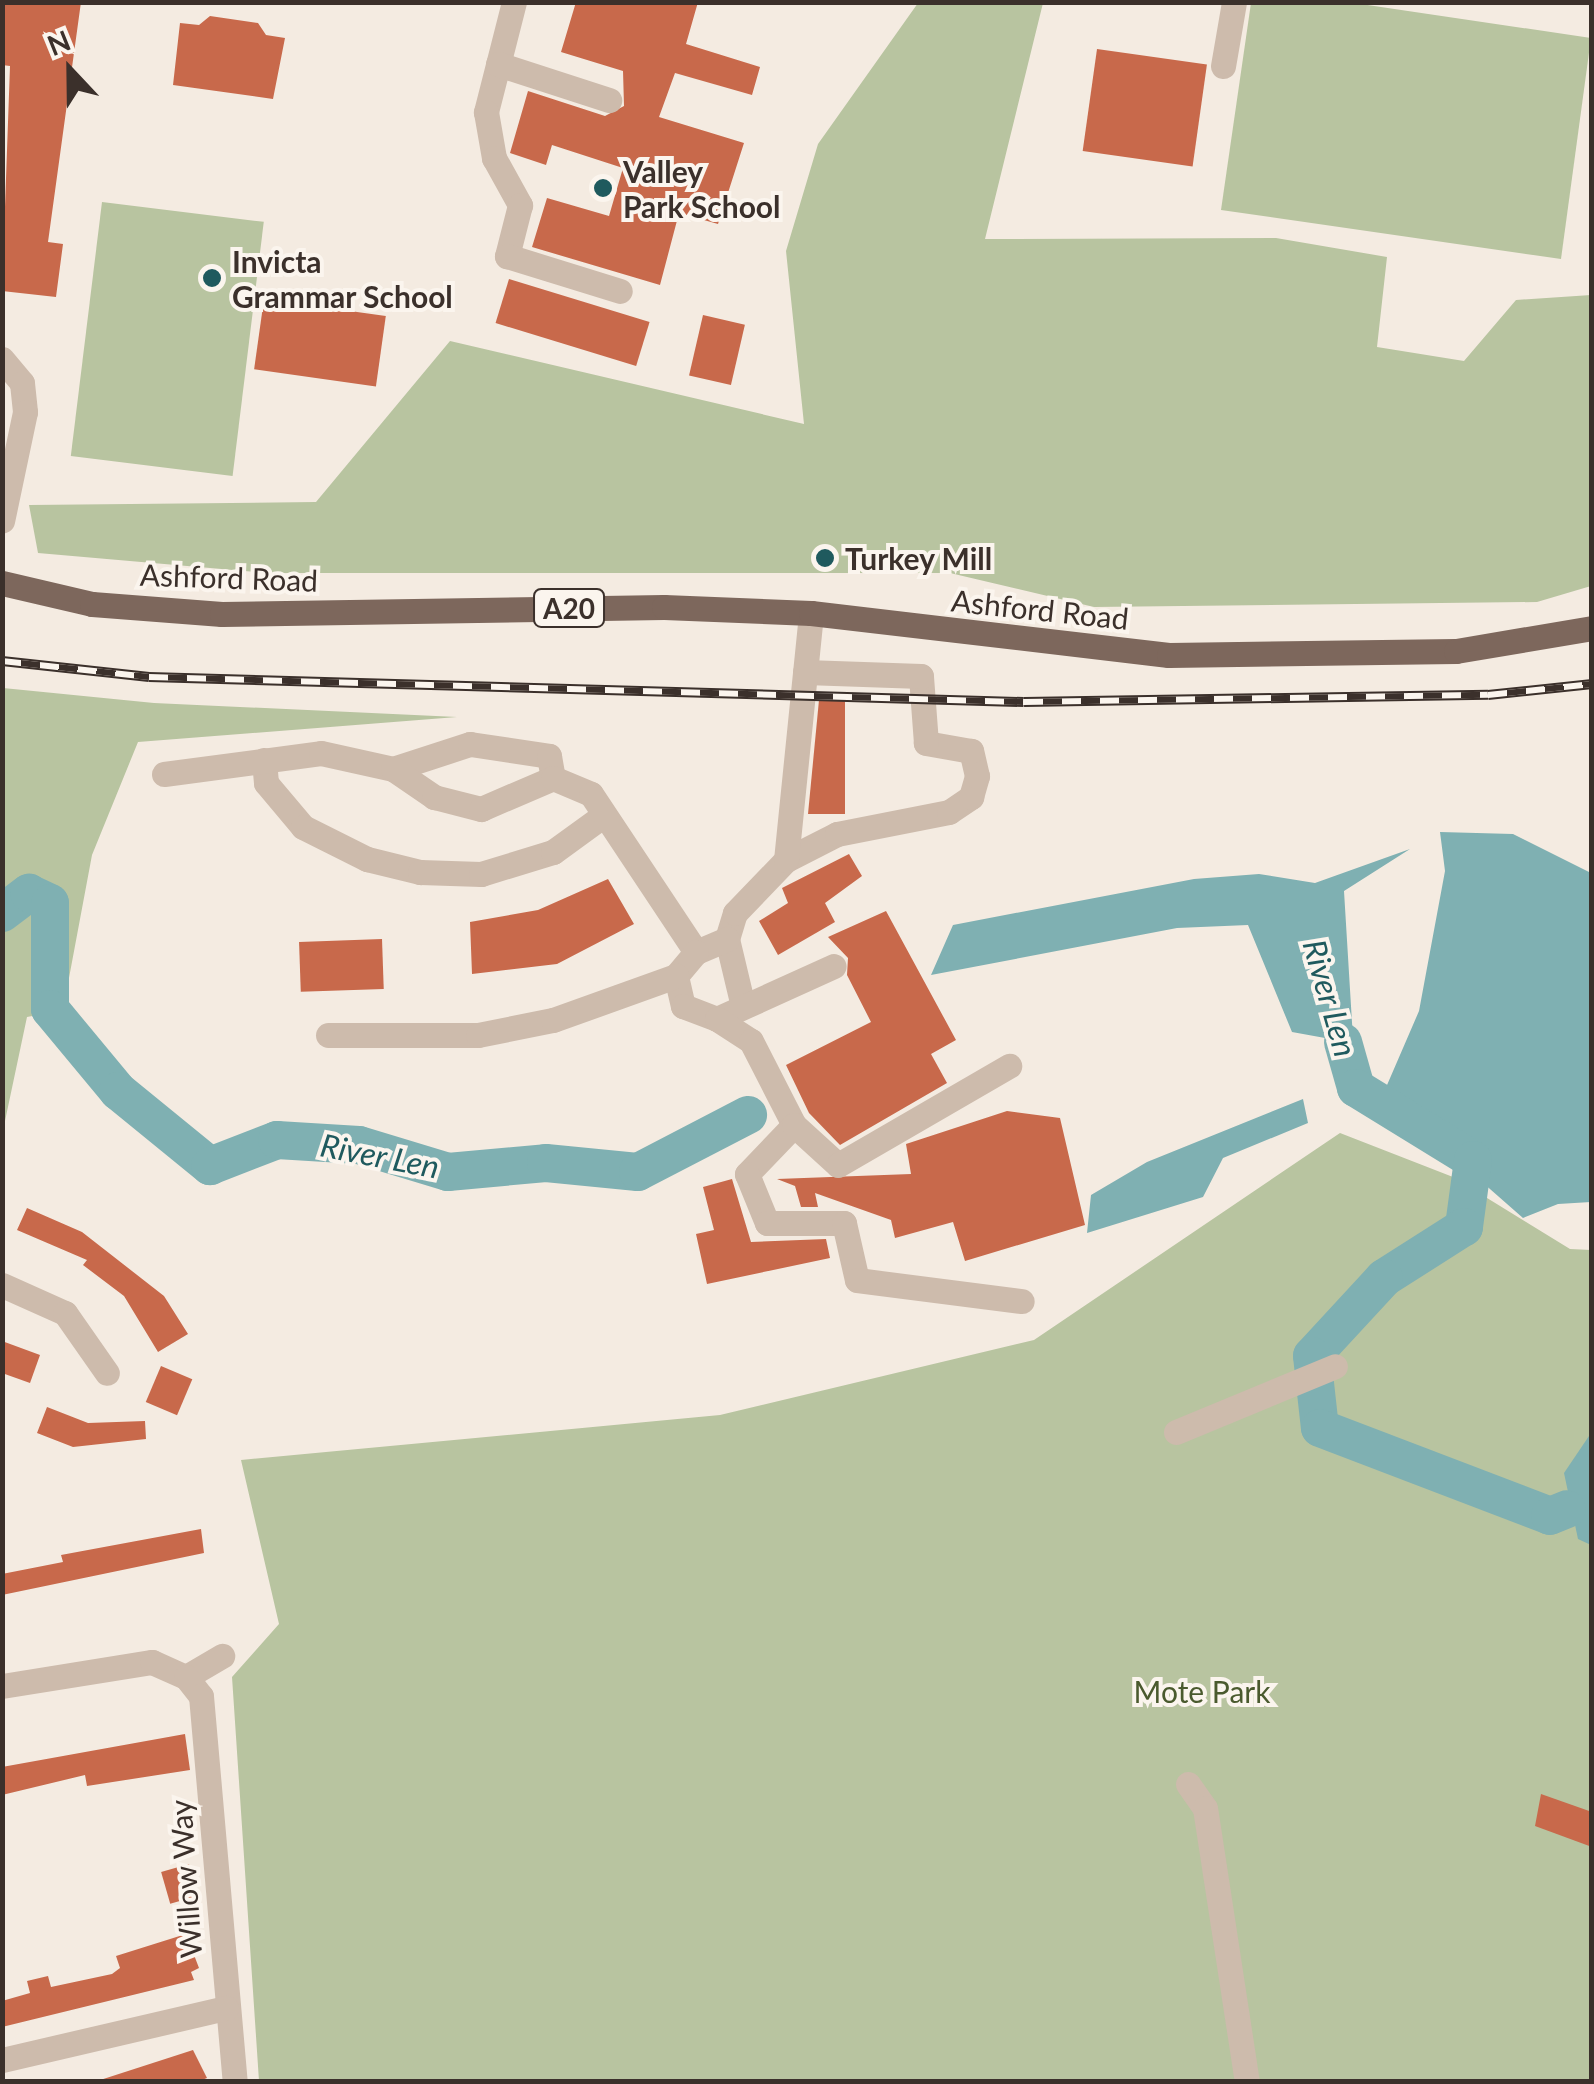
<!DOCTYPE html>
<html>
<head>
<meta charset="utf-8">
<style>
  body { margin:0 }
  #map { position:relative; width:1594px; height:2084px; overflow:hidden; background:#f4ebe1; font-family:Lato,sans-serif }
  div>[style] { position:absolute }
  .green>* { inset:0; background:#b8c4a0; transform-origin:0 0 }
  .water>* { inset:0; background:#7fb0b2 }
  .river>* { height:38px; margin:-19px; padding:0 19px; transform-origin:19px; border-radius:19px; background:#7fb0b2 }
  .building>* { inset:0; background:#c8694b; transform-origin:0 0 }
  .minor>* { height:25px; margin:-12.5px; padding:0 12.5px; transform-origin:12.5px; border-radius:12.5px; background:#cdbbac }
  .major>* { height:25px; margin:-12.5px; padding:0 12.5px; transform-origin:12.5px; border-radius:12.5px; background:#7d675c }
  .rail>* { height:10px; margin-top:-5px; transform-origin:0; background:repeating-linear-gradient(90deg,#fbf5ee 0 19px,#3b302b 0 38px); box-sizing:border-box; border-block:2px solid #3b302b }
  .dots>* { width:28px; height:28px; translate:-50% -50%; box-sizing:border-box; border:5px solid #fbf5ee; border-radius:50% }
  span { translate:-50% -50%; white-space:nowrap; text-align:center; line-height:1.15; -webkit-text-stroke:8px #fbf5ee; paint-order:stroke }
  .shield-label span { padding:2px 8px; background:#fbf5ee; border:2px solid; border-radius:8px; -webkit-text-stroke-width:0 }
  .shield-label { font-size:28px; color:#3b302b; font-weight:700 }
  .poi-label { font-size:30px; color:#3b302b; font-weight:700 }
  .left { translate:0 -50%; text-align:left }
  .street-label { font-size:30px; color:#3b302b }
  .park-label { font-size:30px; color:#4a5a2e }
  .water-label { font-size:32px; color:#1f5a5e; font-style:italic }
  .frame { position:absolute; inset:0; border:5px solid #3b302b; pointer-events:none }
  .north { position:absolute; left:20px; top:20px; width:100px; height:100px; -webkit-text-stroke:8px #fbf5ee; paint-order:stroke; rotate:338deg; font-size:28px; font-weight:700; line-height:40px; text-align:center; color:#3b302b }
  .north::after { content:''; display:block; margin:auto; width:35px; height:45px; background:#3b302b; clip-path:polygon(50% 0,100% 100%,50% 72%,0 100%) }
</style>
</head>
<body>
<div id="map">
  <div class="green">
    <i style="clip-path:polygon(918px 3px,1043px 3px,985px 239px,1276px 238px,1387px 257px,1377px 347px,1464px 361px,1516px 300px,1591px 295px,1591px 586px,1537px 602px,1094px 607px,950px 573px,268px 573px,38px 553px,29px 505px,316px 502px,450px 341px,804px 424px,786px 251px,818px 144px)"></i>
    <i style="clip-path:polygon(1251px 3px,1354px 3px,1591px 38px,1561px 259px,1221px 210px)"></i>
    <i style="left:102px;top:202px;width:163px;height:256px;rotate:7deg"></i>
    <i style="clip-path:polygon(3px 688px,154px 703px,457px 717px,138px 742px,92px 855px,63px 1010px,27px 1017px,5px 1121px)"></i>
    <i style="clip-path:polygon(1340px 1133px,1453px 1177px,1570px 1249px,1591px 1250px,1591px 2081px,259px 2081px,232px 1677px,279px 1624px,241px 1460px,720px 1415px,1034px 1340px)"></i>
  </div>
  <div class="water">
    <i style="clip-path:polygon(1440px 832px,1513px 834px,1591px 873px,1591px 1202px,1558px 1204px,1523px 1218px,1482px 1182px,1473px 1160px,1410px 1119px,1388px 1117px,1381px 1099px,1419px 1011px,1445px 871px)"></i>
    <i style="clip-path:polygon(1410px 849px,1344px 891px,1356px 1088px,1343px 1094px,1336px 1040px,1292px 1032px,1248px 925px,1177px 928px,931px 975px,953px 925px,1194px 879px,1259px 874px,1315px 883px)"></i>
    <i style="clip-path:polygon(1303px 1099px,1308px 1123px,1223px 1158px,1203px 1197px,1087px 1233px,1091px 1195px,1147px 1162px)"></i>
    <i style="clip-path:polygon(1591px 1433px,1591px 1545px,1578px 1539px,1564px 1473px)"></i>
  </div>
  <div class="river">
    <i style="left:2px;top:913px;width:34px;rotate:-37deg"></i>
    <i style="left:29px;top:893px;width:23px;rotate:25deg"></i>
    <i style="left:50px;top:903px;width:106px;rotate:90deg"></i>
    <i style="left:50px;top:1009px;width:107px;rotate:50.3deg"></i>
    <i style="left:118px;top:1091px;width:119px;rotate:39.2deg"></i>
    <i style="left:210px;top:1166px;width:72px;rotate:-21.2deg"></i>
    <i style="left:277px;top:1140px;width:82px;rotate:3.5deg"></i>
    <i style="left:359px;top:1145px;width:93px;rotate:16.9deg"></i>
    <i style="left:448px;top:1172px;width:98px;rotate:-5.2deg"></i>
    <i style="left:546px;top:1163px;width:92px;rotate:5.6deg"></i>
    <i style="left:638px;top:1172px;width:124px;rotate:-27.4deg"></i>
    <i style="left:1343px;top:1042px;width:48px;rotate:74.2deg"></i>
    <i style="left:1356px;top:1088px;width:137px;rotate:31.6deg"></i>
    <i style="left:1473px;top:1160px;width:68px;rotate:97.7deg"></i>
    <i style="left:1464px;top:1227px;width:95px;rotate:147.5deg"></i>
    <i style="left:1384px;top:1278px;width:106px;rotate:132.7deg"></i>
    <i style="left:1312px;top:1356px;width:72px;rotate:83.7deg"></i>
    <i style="left:1320px;top:1428px;width:246px;rotate:20.9deg"></i>
    <i style="left:1550px;top:1516px;width:18px;rotate:-22deg"></i>
  </div>
  <div class="building">
    <i style="clip-path:polygon(2px 2px,81px 2px,48px 242px,63px 244px,56px 297px,2px 291px,10px 66px,2px 65px)"></i>
    <i style="clip-path:polygon(576px 2px,698px 2px,686px 44px,760px 67px,752px 95px,675px 73px,659px 117px,744px 143px,718px 224px,679px 213px,660px 285px,532px 247px,547px 198px,609px 216px,623px 168px,552px 145px,546px 165px,510px 153px,528px 91px,605px 116px,624px 106px,623px 71px,561px 52px)"></i>
    <i style="clip-path:polygon(210px 16px,258px 23px,266px 35px,285px 38px,273px 99px,173px 85px,180px 23px,199px 25px)"></i>
    <i style="left:1097px;top:49px;width:111px;height:103px;rotate:8deg"></i>
    <i style="left:509px;top:279px;width:147px;height:46px;rotate:17deg"></i>
    <i style="left:264px;top:299px;width:123px;height:71px;rotate:8deg"></i>
    <i style="left:703px;top:315px;width:43px;height:62px;rotate:13deg"></i>
    <i style="clip-path:polygon(819px 700px,845px 701px,845px 814px,808px 814px)"></i>
    <i style="clip-path:polygon(849px 854px,862px 876px,825px 903px,835px 922px,778px 955px,759px 921px,788px 903px,782px 888px)"></i>
    <i style="clip-path:polygon(608px 879px,634px 924px,557px 964px,472px 974px,470px 922px,538px 910px)"></i>
    <i style="clip-path:polygon(886px 911px,956px 1040px,931px 1054px,947px 1083px,840px 1145px,809px 1113px,786px 1065px,871px 1022px,847px 975px,848px 958px,828px 937px)"></i>
    <i style="left:382px;top:939px;width:50px;height:83px;rotate:88deg"></i>
    <i style="clip-path:polygon(1007px 1111px,1060px 1118px,1085px 1225px,965px 1261px,953px 1222px,895px 1238px,891px 1220px,815px 1193px,818px 1207px,801px 1207px,795px 1186px,777px 1179px,911px 1174px,906px 1144px)"></i>
    <i style="clip-path:polygon(732px 1179px,751px 1242px,826px 1239px,830px 1258px,707px 1284px,696px 1234px,714px 1230px,703px 1187px)"></i>
    <i style="clip-path:polygon(27px 1208px,82px 1232px,164px 1296px,188px 1334px,158px 1352px,124px 1296px,83px 1265px,87px 1260px,17px 1230px)"></i>
    <i style="clip-path:polygon(2px 1341px,40px 1355px,30px 1383px,2px 1373px)"></i>
    <i style="left:161px;top:1366px;width:34px;height:39px;rotate:23deg"></i>
    <i style="clip-path:polygon(47px 1407px,88px 1423px,145px 1421px,146px 1439px,73px 1447px,37px 1433px)"></i>
    <i style="clip-path:polygon(201px 1529px,204px 1553px,2px 1595px,2px 1574px,63px 1562px,61px 1555px)"></i>
    <i style="clip-path:polygon(185px 1734px,190px 1770px,87px 1786px,85px 1775px,2px 1795px,2px 1767px)"></i>
    <i style="clip-path:polygon(1541px 1794px,1592px 1812px,1592px 1847px,1535px 1826px)"></i>
    <i style="left:189px;top:1864px;width:33px;height:29px;rotate:74deg"></i>
    <i style="clip-path:polygon(186px 1934px,199px 1968px,191px 1972px,194px 1980px,2px 2027px,2px 2001px,30px 1993px,27px 1981px,48px 1976px,51px 1987px,112px 1974px,120px 1968px,116px 1956px)"></i>
    <i style="clip-path:polygon(193px 2050px,207px 2078px,197px 2082px,94px 2082px)"></i>
  </div>
  <div class="minor">
    <i style="left:514px;top:2px;width:114px;rotate:104.3deg"></i>
    <i style="left:486px;top:112px;width:47px;rotate:80.1deg"></i>
    <i style="left:494px;top:158px;width:54px;rotate:61deg"></i>
    <i style="left:520px;top:205px;width:53px;rotate:104.3deg"></i>
    <i style="left:507px;top:256px;width:118px;rotate:17.2deg"></i>
    <i style="left:498px;top:64px;width:117px;rotate:18deg"></i>
    <i style="left:1223px;top:66px;width:65px;rotate:-80.2deg"></i>
    <i style="left:2px;top:359px;width:31px;rotate:50deg"></i>
    <i style="left:22px;top:383px;width:29px;rotate:84deg"></i>
    <i style="left:25px;top:412px;width:111px;rotate:101.9deg"></i>
    <i style="left:264px;top:760px;width:23px;rotate:85deg"></i>
    <i style="left:266px;top:783px;width:57px;rotate:49.9deg"></i>
    <i style="left:303px;top:827px;width:72px;rotate:26.6deg"></i>
    <i style="left:367px;top:859px;width:55px;rotate:13.8deg"></i>
    <i style="left:420px;top:872px;width:61px;rotate:1.9deg"></i>
    <i style="left:481px;top:874px;width:75px;rotate:-17deg"></i>
    <i style="left:553px;top:852px;width:58px;rotate:-35.9deg"></i>
    <i style="left:393px;top:769px;width:81px;rotate:-18deg"></i>
    <i style="left:470px;top:744px;width:80px;rotate:8.6deg"></i>
    <i style="left:549px;top:756px;width:22px;rotate:80deg"></i>
    <i style="left:164px;top:774px;width:158px;rotate:-7.6deg"></i>
    <i style="left:321px;top:753px;width:74px;rotate:12.5deg"></i>
    <i style="left:393px;top:769px;width:50px;rotate:34.3deg"></i>
    <i style="left:434px;top:797px;width:49px;rotate:14.3deg"></i>
    <i style="left:481px;top:809px;width:78px;rotate:-23.3deg"></i>
    <i style="left:553px;top:778px;width:41px;rotate:22.8deg"></i>
    <i style="left:591px;top:794px;width:190px;rotate:56.4deg"></i>
    <i style="left:786px;top:860px;width:57px;rotate:-27deg"></i>
    <i style="left:837px;top:834px;width:114px;rotate:-11.1deg"></i>
    <i style="left:949px;top:812px;width:27px;rotate:-34deg"></i>
    <i style="left:971px;top:797px;width:22px;rotate:-74deg"></i>
    <i style="left:977px;top:776px;width:26px;rotate:-103deg"></i>
    <i style="left:971px;top:751px;width:46px;rotate:-169.9deg"></i>
    <i style="left:926px;top:743px;width:67px;rotate:-94.3deg"></i>
    <i style="left:921px;top:676px;width:116px;rotate:-178deg"></i>
    <i style="left:727px;top:939px;width:27px;rotate:-73deg"></i>
    <i style="left:735px;top:913px;width:74px;rotate:-46.1deg"></i>
    <i style="left:786px;top:860px;width:248px;rotate:-84.2deg"></i>
    <i style="left:742px;top:1002px;width:65px;rotate:-103.4deg"></i>
    <i style="left:727px;top:939px;width:34px;rotate:157deg"></i>
    <i style="left:696px;top:952px;width:31px;rotate:130deg"></i>
    <i style="left:676px;top:976px;width:31px;rotate:77deg"></i>
    <i style="left:683px;top:1006px;width:36px;rotate:21deg"></i>
    <i style="left:717px;top:1019px;width:128px;rotate:-24.4deg"></i>
    <i style="left:717px;top:1019px;width:40px;rotate:32.9deg"></i>
    <i style="left:751px;top:1041px;width:94px;rotate:62.9deg"></i>
    <i style="left:794px;top:1125px;width:68px;rotate:133.8deg"></i>
    <i style="left:747px;top:1174px;width:53px;rotate:67.8deg"></i>
    <i style="left:767px;top:1223px;width:77px"></i>
    <i style="left:844px;top:1223px;width:58px;rotate:77.2deg"></i>
    <i style="left:857px;top:1280px;width:166px;rotate:7.3deg"></i>
    <i style="left:328px;top:1035px;width:150px"></i>
    <i style="left:478px;top:1035px;width:76px;rotate:-11.3deg"></i>
    <i style="left:553px;top:1020px;width:131px;rotate:-19.7deg"></i>
    <i style="left:794px;top:1125px;width:59px;rotate:42.3deg"></i>
    <i style="left:838px;top:1165px;width:198px;rotate:-30.1deg"></i>
    <i style="left:2px;top:1285px;width:69px;rotate:24deg"></i>
    <i style="left:65px;top:1313px;width:73px;rotate:55deg"></i>
    <i style="left:1176px;top:1432px;width:172px;rotate:-22.5deg"></i>
    <i style="left:186px;top:1677px;width:42px;rotate:-30.3deg"></i>
    <i style="left:2px;top:1686px;width:152px;rotate:-9.1deg"></i>
    <i style="left:152px;top:1662px;width:37px;rotate:24deg"></i>
    <i style="left:186px;top:1677px;width:24px;rotate:52deg"></i>
    <i style="left:201px;top:1696px;width:387px;rotate:85deg"></i>
    <i style="left:1188px;top:1784px;width:29px;rotate:55deg"></i>
    <i style="left:1205px;top:1808px;width:277px;rotate:81.3deg"></i>
    <i style="left:2px;top:2060px;width:230px;rotate:-13.1deg"></i>
  </div>
  <div class="major">
    <i style="left:2px;top:583px;width:92px;rotate:13.1deg"></i>
    <i style="left:92px;top:604px;width:130px;rotate:4.4deg"></i>
    <i style="left:222px;top:614px;width:442px;rotate:-0.9deg"></i>
    <i style="left:664px;top:607px;width:147px;rotate:2.3deg"></i>
    <i style="left:811px;top:613px;width:360px;rotate:6.7deg"></i>
    <i style="left:1169px;top:655px;width:287px;rotate:-0.8deg"></i>
    <i style="left:1456px;top:651px;width:138px;rotate:-9.6deg"></i>
  </div>
  <div class="rail">
    <i style="left:2px;top:661px;width:148px;rotate:6.2deg"></i>
    <i style="left:149px;top:677px;width:875px;rotate:1.64deg"></i>
    <i style="left:1024px;top:702px;width:464px;rotate:-0.9deg"></i>
    <i style="left:1488px;top:695px;width:105px;rotate:-6deg"></i>
  </div>
  <div class="dots">
    <i style="left:603px;top:188px;background:#1f5a5e"></i>
    <i style="left:212px;top:278px;background:#1f5a5e"></i>
    <i style="left:825px;top:558px;background:#1f5a5e"></i>
  </div>
  <div class="shield-label">
    <span style="left:569px;top:608px">A20</span>
  </div>
  <div class="poi-label">
    <span class="left" style="left:623px;top:188px">Valley<br>Park School</span>
    <span class="left" style="left:232px;top:278px">Invicta<br>Grammar School</span>
    <span class="left" style="left:845px;top:558px">Turkey Mill</span>
  </div>
  <div class="street-label">
    <span style="left:229px;top:577px;rotate:2deg">Ashford Road</span>
    <span style="left:1040px;top:609px;rotate:6deg">Ashford Road</span>
    <span style="left:185px;top:1879px;rotate:-94deg">Willow Way</span>
  </div>
  <div class="park-label">
    <span style="left:1202px;top:1691px">Mote Park</span>
  </div>
  <div class="water-label">
    <span style="left:1330px;top:998px;rotate:74deg">River Len</span>
    <span style="left:380px;top:1156px;rotate:11deg">River Len</span>
  </div>
  <div class="frame"></div>
  <div class="north">N</div>
</div>
</body>
</html>
